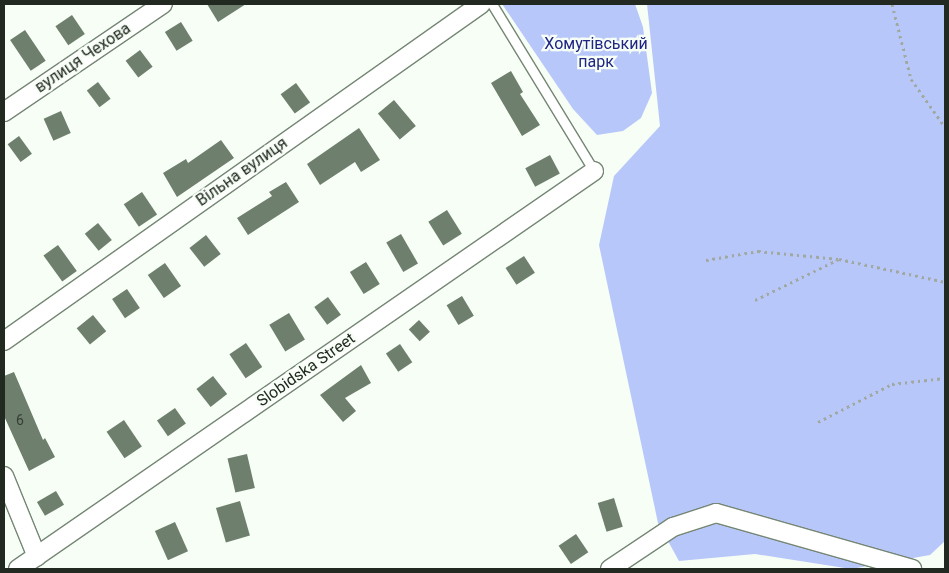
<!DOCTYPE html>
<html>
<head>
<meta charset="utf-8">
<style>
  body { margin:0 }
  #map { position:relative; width:949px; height:573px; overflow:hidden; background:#f7fef6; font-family:Roboto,sans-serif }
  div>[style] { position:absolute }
  .green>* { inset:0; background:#b8c7f9 }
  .building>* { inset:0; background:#6f7f6d; transform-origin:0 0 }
  .path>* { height:3px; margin-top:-1.5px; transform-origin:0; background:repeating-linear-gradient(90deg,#a1a8a0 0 2.5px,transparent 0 6.5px) }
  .roads { filter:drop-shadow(1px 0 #758674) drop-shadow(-1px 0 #758674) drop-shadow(0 1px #758674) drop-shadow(0 -1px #758674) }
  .service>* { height:9px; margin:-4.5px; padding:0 4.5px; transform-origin:4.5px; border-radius:4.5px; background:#fff }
  .minor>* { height:18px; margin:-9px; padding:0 9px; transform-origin:9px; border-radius:9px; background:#fff }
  span { translate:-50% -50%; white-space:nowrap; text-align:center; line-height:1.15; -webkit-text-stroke:4.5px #f7fef6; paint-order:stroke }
  .number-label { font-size:14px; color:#353e34 }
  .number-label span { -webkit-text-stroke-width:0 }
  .park-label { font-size:16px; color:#1e2584 }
  .street-label { font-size:16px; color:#222921 }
  .frame { position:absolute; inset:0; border:5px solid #222921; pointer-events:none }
</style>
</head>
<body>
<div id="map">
  <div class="green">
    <i style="clip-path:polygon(502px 4px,635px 4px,643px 27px,652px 93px,641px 118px,623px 131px,597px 135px,573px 109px)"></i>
    <i style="clip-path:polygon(647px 4px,945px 4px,945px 541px,930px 555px,851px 569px,755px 554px,679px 561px,658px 523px,599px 245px,614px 176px,660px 126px)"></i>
  </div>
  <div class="building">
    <i style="clip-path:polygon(207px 4px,246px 4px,218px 22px)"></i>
    <i style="left:72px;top:15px;width:23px;height:20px;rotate:56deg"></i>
    <i style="left:181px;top:22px;width:22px;height:19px;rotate:58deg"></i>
    <i style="left:25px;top:30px;width:37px;height:18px;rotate:56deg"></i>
    <i style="left:140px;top:50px;width:21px;height:18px;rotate:53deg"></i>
    <i style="clip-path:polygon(511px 71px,523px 92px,520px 94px,540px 125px,522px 136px,491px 83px)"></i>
    <i style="left:98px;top:82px;width:21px;height:14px;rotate:53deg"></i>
    <i style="left:296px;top:83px;width:24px;height:19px;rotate:54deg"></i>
    <i style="left:394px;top:100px;width:34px;height:21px;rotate:50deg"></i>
    <i style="left:61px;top:111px;width:24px;height:19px;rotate:66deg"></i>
    <i style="clip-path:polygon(359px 128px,380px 160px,361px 172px,355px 162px,320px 185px,307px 164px)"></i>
    <i style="left:19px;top:136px;width:22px;height:14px;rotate:54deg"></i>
    <i style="clip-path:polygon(221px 140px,234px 158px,177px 197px,163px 173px,186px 159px,188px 163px)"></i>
    <i style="left:550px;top:155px;width:21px;height:28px;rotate:62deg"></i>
    <i style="clip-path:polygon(286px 182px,299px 202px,248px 235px,237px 218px,272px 196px,269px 192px)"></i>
    <i style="left:142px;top:192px;width:27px;height:22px;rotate:56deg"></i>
    <i style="left:447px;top:210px;width:28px;height:22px;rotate:58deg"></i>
    <i style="left:98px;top:223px;width:22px;height:17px;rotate:51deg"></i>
    <i style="left:401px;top:234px;width:34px;height:17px;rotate:60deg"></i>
    <i style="left:206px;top:235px;width:24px;height:21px;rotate:52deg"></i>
    <i style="left:58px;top:245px;width:32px;height:18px;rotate:54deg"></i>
    <i style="left:524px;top:256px;width:20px;height:22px;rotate:57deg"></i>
    <i style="left:366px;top:262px;width:26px;height:19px;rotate:58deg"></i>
    <i style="left:165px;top:263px;width:28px;height:21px;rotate:55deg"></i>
    <i style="left:127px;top:289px;width:23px;height:18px;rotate:56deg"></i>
    <i style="left:462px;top:296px;width:23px;height:18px;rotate:59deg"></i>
    <i style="left:328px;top:297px;width:22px;height:17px;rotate:54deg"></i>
    <i style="left:289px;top:313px;width:31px;height:23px;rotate:59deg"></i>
    <i style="left:93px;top:315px;width:21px;height:21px;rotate:51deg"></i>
    <i style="left:419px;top:320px;width:16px;height:14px;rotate:47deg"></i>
    <i style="left:246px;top:343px;width:29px;height:20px;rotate:56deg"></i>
    <i style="left:400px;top:344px;width:22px;height:17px;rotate:56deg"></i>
    <i style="clip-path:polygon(361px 365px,371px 383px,345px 398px,356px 411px,343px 422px,320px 395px)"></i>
    <i style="clip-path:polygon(14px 372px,43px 440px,45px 438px,55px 457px,29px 471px,4px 416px,4px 376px)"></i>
    <i style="left:213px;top:376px;width:23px;height:21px;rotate:52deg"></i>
    <i style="left:175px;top:408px;width:19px;height:22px;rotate:55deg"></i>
    <i style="left:124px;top:420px;width:32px;height:21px;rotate:56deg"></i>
    <i style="left:247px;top:454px;width:35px;height:20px;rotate:77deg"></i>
    <i style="left:56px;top:491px;width:16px;height:22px;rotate:60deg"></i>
    <i style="left:614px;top:498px;width:30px;height:17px;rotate:73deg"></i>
    <i style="left:240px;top:501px;width:36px;height:25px;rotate:74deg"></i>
    <i style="left:175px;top:522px;width:32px;height:22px;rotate:66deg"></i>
    <i style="left:576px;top:534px;width:22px;height:21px;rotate:56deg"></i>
  </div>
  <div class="path">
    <i style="left:892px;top:4px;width:77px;rotate:75.8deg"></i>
    <i style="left:911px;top:79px;width:59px;rotate:54.7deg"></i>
    <i style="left:706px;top:260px;width:53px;rotate:-9.8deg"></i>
    <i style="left:758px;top:251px;width:81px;rotate:5.6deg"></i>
    <i style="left:755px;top:300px;width:93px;rotate:-26deg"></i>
    <i style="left:839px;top:259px;width:108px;rotate:12.2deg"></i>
    <i style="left:818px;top:422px;width:83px;rotate:-27.2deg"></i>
    <i style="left:892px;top:384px;width:53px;rotate:-6.5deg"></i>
  </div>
  <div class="roads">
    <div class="service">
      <i style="left:492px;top:4px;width:196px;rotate:58.6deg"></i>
    </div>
    <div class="minor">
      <i style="left:4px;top:112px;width:192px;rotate:-34.2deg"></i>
      <i style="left:4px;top:341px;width:584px;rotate:-35.24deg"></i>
      <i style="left:4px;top:476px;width:87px;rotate:67.8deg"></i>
      <i style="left:18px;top:569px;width:700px;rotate:-34.64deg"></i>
      <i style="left:610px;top:569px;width:76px;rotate:-33.7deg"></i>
      <i style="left:673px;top:527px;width:45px;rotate:-18deg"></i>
      <i style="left:716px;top:513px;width:204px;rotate:15.9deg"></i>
    </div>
  </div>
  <div class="number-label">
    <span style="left:20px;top:420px">6</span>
  </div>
  <div class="park-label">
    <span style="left:596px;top:53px">Хомутівський<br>парк</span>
  </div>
  <div class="street-label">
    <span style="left:83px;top:58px;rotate:-34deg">вулиця Чехова</span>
    <span style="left:242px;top:172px;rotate:-35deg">Вільна вулиця</span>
    <span style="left:306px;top:370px;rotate:-35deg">Slobidska Street</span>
  </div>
  <div class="frame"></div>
</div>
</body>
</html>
